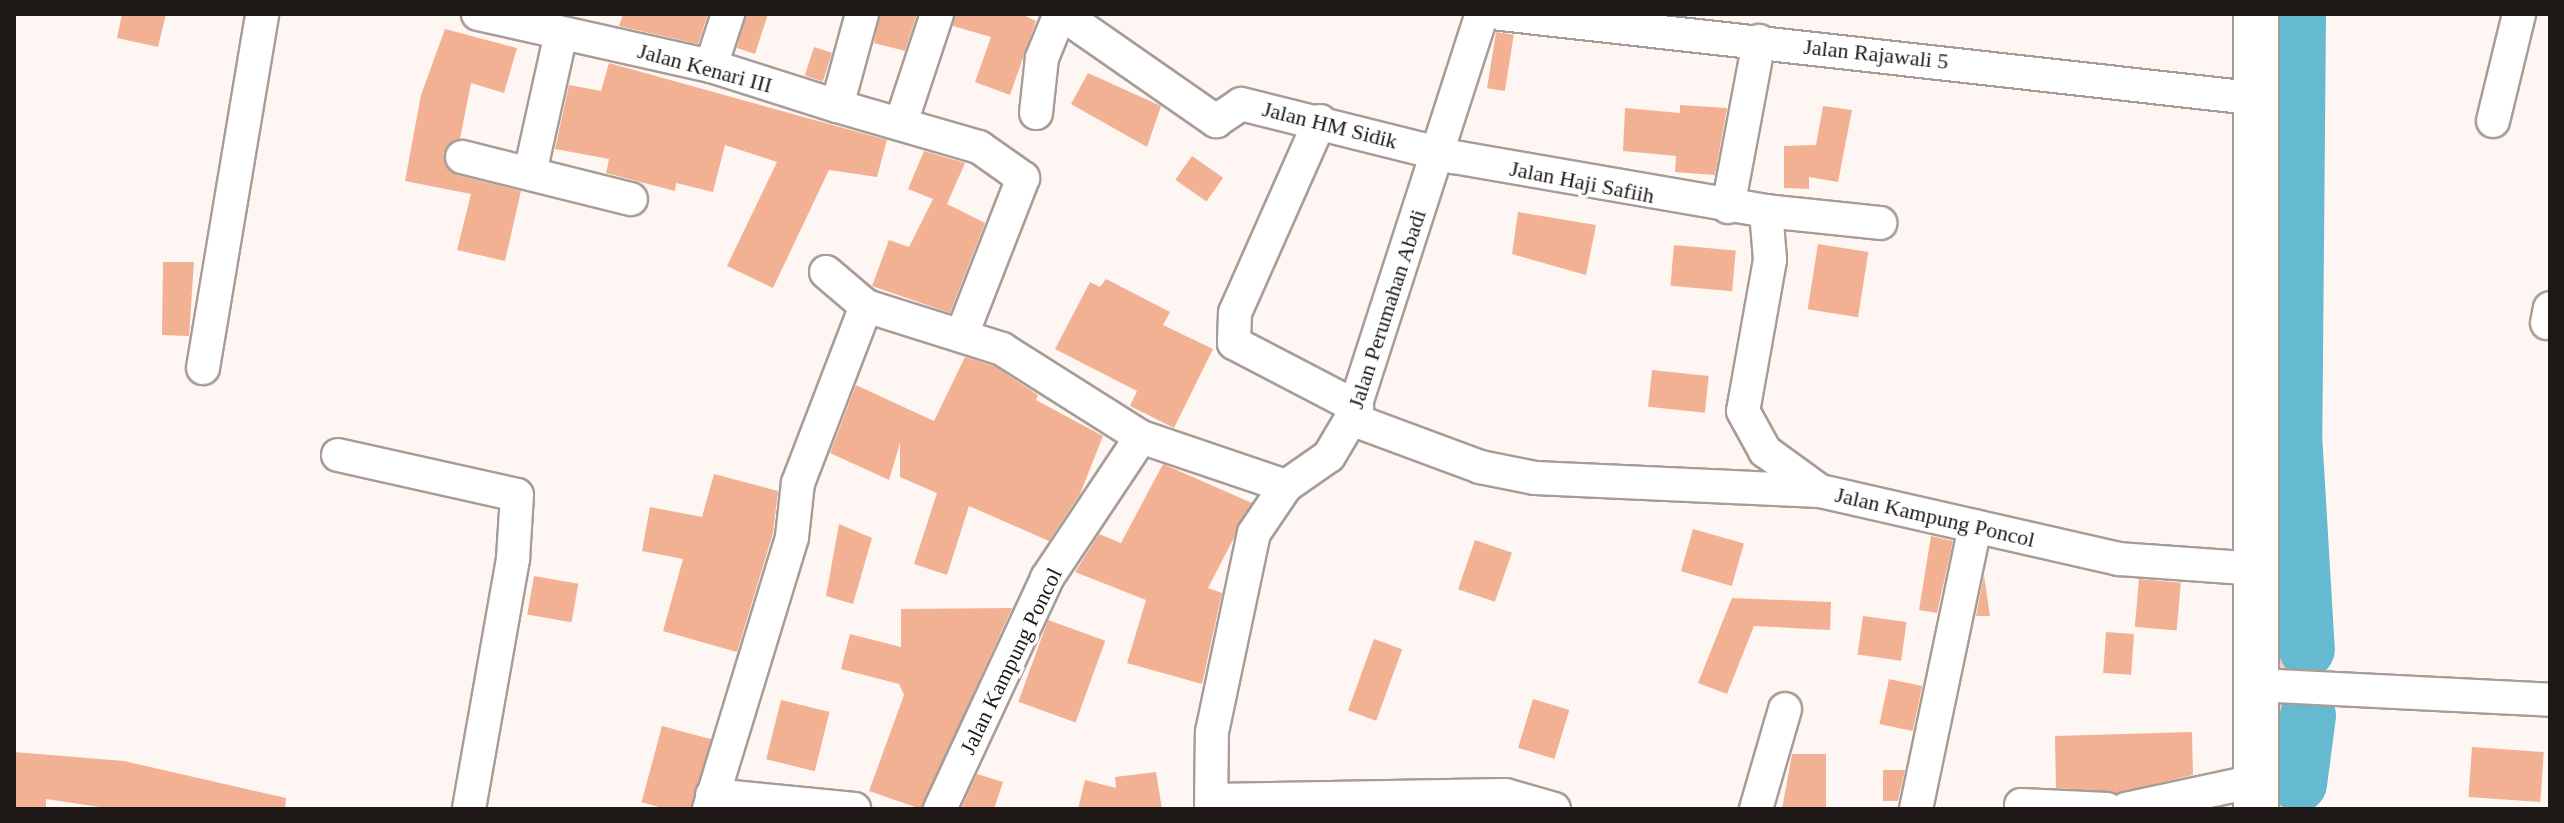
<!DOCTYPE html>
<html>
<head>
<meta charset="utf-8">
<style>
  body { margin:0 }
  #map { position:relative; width:2564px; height:823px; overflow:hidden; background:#fef6f2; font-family:"Times New Roman",serif }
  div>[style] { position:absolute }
  .green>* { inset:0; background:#f8ccb8 }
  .river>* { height:56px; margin:-28px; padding:0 28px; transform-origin:28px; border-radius:28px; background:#65bad1 }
  .building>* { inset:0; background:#f3b193; transform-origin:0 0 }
  .roads { filter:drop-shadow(2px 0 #a89c96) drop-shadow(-2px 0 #a89c96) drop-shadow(0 2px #a89c96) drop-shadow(0 -2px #a89c96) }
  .street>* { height:32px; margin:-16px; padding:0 16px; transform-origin:16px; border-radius:16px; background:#fff }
  .secondary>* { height:44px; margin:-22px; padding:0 22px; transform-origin:22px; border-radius:22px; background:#fff }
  span { translate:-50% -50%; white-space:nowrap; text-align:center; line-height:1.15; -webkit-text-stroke:7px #fff; paint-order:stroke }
  .street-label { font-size:22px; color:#1d1816 }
  .frame { position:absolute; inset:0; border:16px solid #1d1816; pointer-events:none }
</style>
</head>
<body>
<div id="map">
  <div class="green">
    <i style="clip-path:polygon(2257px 14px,2298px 14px,2294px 434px,2308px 716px,2300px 809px,2257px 809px)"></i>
  </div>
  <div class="river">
    <i style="left:2298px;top:14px;width:420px;rotate:90.5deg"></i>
    <i style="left:2294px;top:434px;width:216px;rotate:86.6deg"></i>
    <i style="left:2299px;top:784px;width:69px;rotate:-82.5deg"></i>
  </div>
  <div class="building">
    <i style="clip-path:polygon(122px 14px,166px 14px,158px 47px,117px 38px)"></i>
    <i style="clip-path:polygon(623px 14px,708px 14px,698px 44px,619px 26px)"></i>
    <i style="clip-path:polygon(746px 14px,768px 14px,755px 54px,737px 48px)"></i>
    <i style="clip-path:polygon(880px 14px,917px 14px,905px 51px,874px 43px)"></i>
    <i style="clip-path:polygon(955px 14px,1021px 14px,1036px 21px,1010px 95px,975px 82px,991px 37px,953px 26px)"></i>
    <i style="clip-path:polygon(445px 29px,517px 48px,504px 93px,471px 83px,460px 139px,443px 153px,457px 175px,521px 191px,505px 261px,457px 250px,471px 194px,405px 181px,421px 95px)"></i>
    <i style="left:1496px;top:32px;width:18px;height:57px;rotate:9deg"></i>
    <i style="left:814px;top:47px;width:19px;height:30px;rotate:18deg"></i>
    <i style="clip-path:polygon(609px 63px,887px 140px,877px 177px,829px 170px,773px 288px,727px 266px,777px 162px,725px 145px,713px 192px,676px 183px,675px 191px,606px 173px,609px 159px,555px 149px,569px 85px,601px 91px)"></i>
    <i style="clip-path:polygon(1088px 73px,1161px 106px,1147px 147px,1071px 104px)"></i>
    <i style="clip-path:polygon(1680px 105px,1727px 108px,1715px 175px,1675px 172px,1676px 156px,1623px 151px,1625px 108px,1680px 113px)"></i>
    <i style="clip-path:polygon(1823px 106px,1852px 110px,1838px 182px,1809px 177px,1809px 189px,1784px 188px,1784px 146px,1816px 145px)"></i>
    <i style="clip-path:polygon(924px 151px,965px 163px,947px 204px,985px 223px,950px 313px,872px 286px,889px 240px,909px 247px,933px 199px,908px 189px)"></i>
    <i style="left:1192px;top:156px;width:38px;height:29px;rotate:35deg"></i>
    <i style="clip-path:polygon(1518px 212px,1596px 225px,1586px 275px,1512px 254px)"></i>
    <i style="left:1818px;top:244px;width:51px;height:66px;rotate:9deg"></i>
    <i style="left:1674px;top:245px;width:62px;height:41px;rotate:5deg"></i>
    <i style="clip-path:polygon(163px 262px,194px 262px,189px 336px,162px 335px)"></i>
    <i style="clip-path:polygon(1106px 279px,1170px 312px,1163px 325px,1213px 349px,1174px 428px,1130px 406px,1137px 391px,1055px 349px,1090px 282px,1100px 287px)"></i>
    <i style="clip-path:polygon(965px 357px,994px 366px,1038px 395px,1036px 400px,1103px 436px,1080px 494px,1049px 541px,969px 506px,947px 575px,914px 564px,937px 493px,900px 477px,900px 443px,889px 480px,830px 453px,856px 385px,934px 421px)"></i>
    <i style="left:1652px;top:370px;width:57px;height:37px;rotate:6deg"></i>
    <i style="clip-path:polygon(1163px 464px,1252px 503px,1208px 588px,1222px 593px,1202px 684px,1127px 663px,1146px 600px,1075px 572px,1099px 534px,1121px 543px)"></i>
    <i style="clip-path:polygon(714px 474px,778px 491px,773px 533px,737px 652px,663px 631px,683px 559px,642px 551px,650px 507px,702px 517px)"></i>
    <i style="clip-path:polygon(839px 524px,872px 538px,853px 604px,826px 596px)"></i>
    <i style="left:1693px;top:529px;width:53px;height:44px;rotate:16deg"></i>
    <i style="clip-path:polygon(1931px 536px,1953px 541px,1937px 613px,1919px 610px)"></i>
    <i style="left:1475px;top:540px;width:39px;height:52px;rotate:19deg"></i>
    <i style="clip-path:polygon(1984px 575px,1990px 616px,1976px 616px)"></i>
    <i style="left:534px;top:576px;width:45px;height:39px;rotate:10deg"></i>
    <i style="left:2139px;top:579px;width:42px;height:48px;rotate:5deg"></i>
    <i style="clip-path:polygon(1732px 598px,1831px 602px,1830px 630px,1754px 626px,1727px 694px,1698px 683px)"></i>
    <i style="clip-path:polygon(1012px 608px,921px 809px,869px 791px,904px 695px,899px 684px,841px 669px,850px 634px,901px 647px,901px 609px)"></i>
    <i style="left:1863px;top:616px;width:44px;height:39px;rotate:8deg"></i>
    <i style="left:1048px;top:620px;width:61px;height:87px;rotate:20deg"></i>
    <i style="left:2106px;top:632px;width:28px;height:41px;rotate:4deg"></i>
    <i style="left:1374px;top:639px;width:30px;height:76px;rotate:20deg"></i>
    <i style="left:1889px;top:679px;width:34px;height:46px;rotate:12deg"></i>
    <i style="left:1533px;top:699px;width:38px;height:51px;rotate:17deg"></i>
    <i style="left:781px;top:700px;width:50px;height:61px;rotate:14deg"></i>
    <i style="left:662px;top:726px;width:51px;height:79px;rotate:15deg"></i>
    <i style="clip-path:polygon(2192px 732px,2193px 775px,2117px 793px,2056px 788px,2055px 736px)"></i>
    <i style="left:2472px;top:747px;width:72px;height:50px;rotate:4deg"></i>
    <i style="clip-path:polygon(14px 752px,124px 761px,286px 798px,285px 809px,113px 809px,46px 799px,46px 809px,14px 809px)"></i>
    <i style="clip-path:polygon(1792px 754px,1826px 754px,1826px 809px,1782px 809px)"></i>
    <i style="clip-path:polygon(1883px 770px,1905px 770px,1898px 801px,1883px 801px)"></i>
    <i style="clip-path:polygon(1156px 772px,1162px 809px,1078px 809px,1085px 780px,1116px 788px,1115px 777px)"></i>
    <i style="clip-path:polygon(977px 774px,1003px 782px,994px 809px,961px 809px)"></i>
  </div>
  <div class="roads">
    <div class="street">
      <i style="left:478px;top:14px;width:239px;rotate:12.6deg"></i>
      <i style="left:711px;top:66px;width:132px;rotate:17.6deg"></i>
      <i style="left:837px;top:106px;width:95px;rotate:-74.8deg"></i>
      <i style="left:1062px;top:14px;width:188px;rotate:34.8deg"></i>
      <i style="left:1216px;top:121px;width:30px;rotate:-34deg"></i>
      <i style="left:1241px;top:104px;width:219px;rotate:14deg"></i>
      <i style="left:1454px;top:157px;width:317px;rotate:9.8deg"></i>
      <i style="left:1766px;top:211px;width:49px;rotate:85.3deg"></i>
      <i style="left:1770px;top:260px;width:153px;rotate:100.1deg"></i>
      <i style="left:1743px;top:411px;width:46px;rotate:61.2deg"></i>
      <i style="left:1765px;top:451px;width:68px;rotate:36deg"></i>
      <i style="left:1820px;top:491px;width:307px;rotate:12.8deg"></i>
      <i style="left:2119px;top:559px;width:138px;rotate:4.1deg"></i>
      <i style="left:1501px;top:14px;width:755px;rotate:6.39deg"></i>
      <i style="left:711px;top:66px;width:55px;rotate:-71.9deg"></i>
      <i style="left:837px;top:106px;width:148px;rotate:16.1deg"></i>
      <i style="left:979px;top:147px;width:54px;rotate:35.2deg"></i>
      <i style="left:1023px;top:178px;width:165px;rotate:111.3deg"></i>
      <i style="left:1036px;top:113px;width:55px;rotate:-83.8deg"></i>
      <i style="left:1042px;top:58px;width:48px;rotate:-67.8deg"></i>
      <i style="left:1320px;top:121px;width:210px;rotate:113.9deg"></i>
      <i style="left:1235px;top:313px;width:30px;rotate:92deg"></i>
      <i style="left:1234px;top:343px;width:139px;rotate:27.5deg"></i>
      <i style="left:2493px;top:121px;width:110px;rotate:-76.3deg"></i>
      <i style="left:901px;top:123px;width:115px;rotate:-71.7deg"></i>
      <i style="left:462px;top:157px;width:174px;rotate:14deg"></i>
      <i style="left:530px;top:173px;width:143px;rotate:-77.5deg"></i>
      <i style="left:1728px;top:207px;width:169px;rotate:-79.4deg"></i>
      <i style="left:1766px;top:211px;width:115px;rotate:6deg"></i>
      <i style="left:826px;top:272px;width:52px;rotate:40.4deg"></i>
      <i style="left:866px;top:306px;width:143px;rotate:17.5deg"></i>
      <i style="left:1002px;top:349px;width:165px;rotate:32.3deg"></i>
      <i style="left:1141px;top:437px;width:153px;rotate:18.7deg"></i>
      <i style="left:2547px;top:323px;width:15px;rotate:-79deg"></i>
      <i style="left:203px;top:368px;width:359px;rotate:-80.5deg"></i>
      <i style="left:1351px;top:419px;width:138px;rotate:20.4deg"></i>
      <i style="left:1480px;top:467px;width:56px;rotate:11.3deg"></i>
      <i style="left:1535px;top:478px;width:285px;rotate:2.6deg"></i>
      <i style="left:338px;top:455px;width:183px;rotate:12.6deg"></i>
      <i style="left:517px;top:495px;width:64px;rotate:93.6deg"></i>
      <i style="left:513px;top:559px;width:254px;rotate:100deg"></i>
      <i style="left:2258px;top:685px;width:292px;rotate:2.9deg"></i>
      <i style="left:712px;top:795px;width:143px;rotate:5.6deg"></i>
      <i style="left:1213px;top:800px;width:292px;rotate:-1deg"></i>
      <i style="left:1505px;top:795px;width:51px;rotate:15.9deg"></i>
      <i style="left:2021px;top:805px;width:86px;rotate:2.7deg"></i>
      <i style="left:709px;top:809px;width:284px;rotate:-73deg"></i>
      <i style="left:792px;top:537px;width:54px;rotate:-83.7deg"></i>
      <i style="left:798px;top:483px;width:190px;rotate:-69deg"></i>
      <i style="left:940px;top:809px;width:255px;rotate:-65.1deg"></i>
      <i style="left:1047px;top:578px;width:169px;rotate:-56.3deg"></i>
      <i style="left:1211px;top:809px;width:77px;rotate:-89.3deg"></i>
      <i style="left:1212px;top:732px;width:203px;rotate:-78.1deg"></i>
      <i style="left:1254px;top:533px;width:57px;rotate:-55.8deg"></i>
      <i style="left:1286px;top:486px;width:52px;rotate:-34.9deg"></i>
      <i style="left:1329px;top:456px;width:43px;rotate:-59.3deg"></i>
      <i style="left:1351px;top:419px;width:426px;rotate:-72.1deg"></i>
      <i style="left:1756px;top:809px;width:104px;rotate:-73.8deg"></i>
      <i style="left:1916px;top:809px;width:289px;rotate:-78.2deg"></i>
      <i style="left:2126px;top:809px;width:133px;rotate:-12.2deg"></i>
    </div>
    <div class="secondary">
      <i style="left:2256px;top:809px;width:795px;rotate:-90deg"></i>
    </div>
  </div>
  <div class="street-label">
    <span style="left:1876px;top:54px;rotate:6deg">Jalan Rajawali 5</span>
    <span style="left:705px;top:68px;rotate:15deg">Jalan Kenari III</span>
    <span style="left:1330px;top:125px;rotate:14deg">Jalan HM Sidik</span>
    <span style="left:1582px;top:182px;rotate:11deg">Jalan Haji Safiih</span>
    <span style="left:1387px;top:309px;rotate:-72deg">Jalan Perumahan Abadi</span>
    <span style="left:1935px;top:517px;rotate:13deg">Jalan Kampung Poncol</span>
    <span style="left:1011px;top:661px;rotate:-64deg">Jalan Kampung Poncol</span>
  </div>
  <div class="frame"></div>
</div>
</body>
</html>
